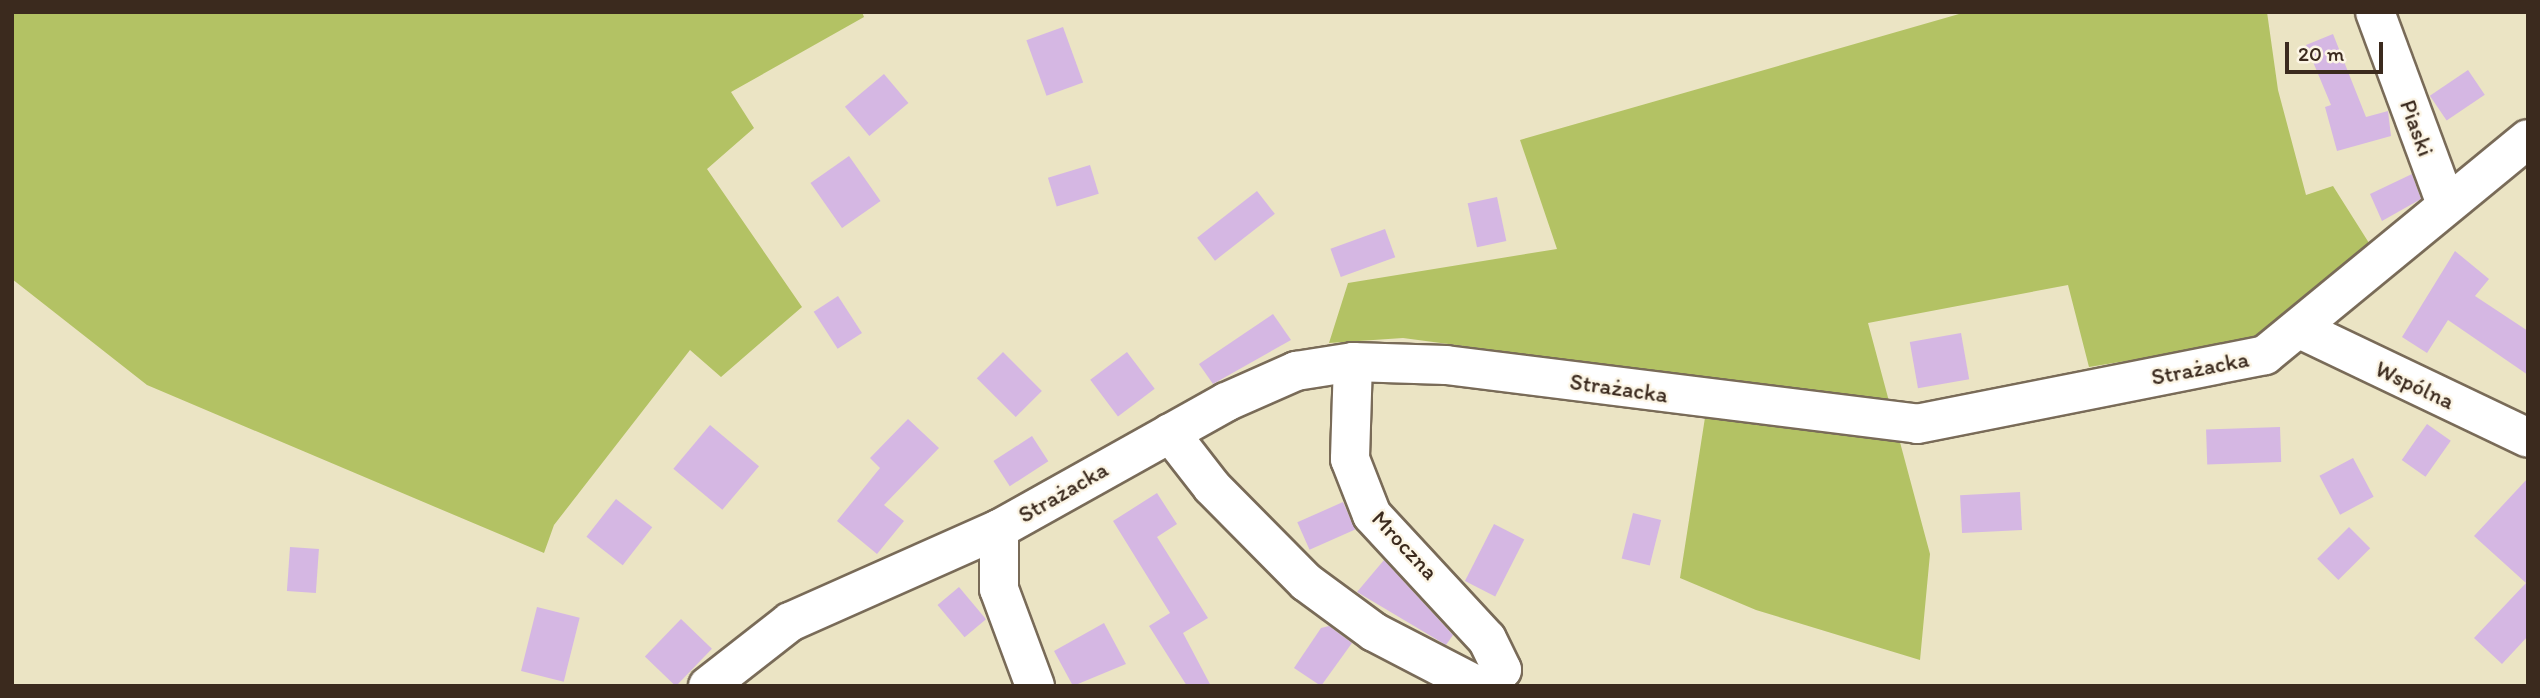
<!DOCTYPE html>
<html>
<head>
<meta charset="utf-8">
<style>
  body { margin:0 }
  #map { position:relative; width:2540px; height:698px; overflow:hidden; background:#ebe4c4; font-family:Itim,sans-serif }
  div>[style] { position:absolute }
  .green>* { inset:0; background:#b3c264 }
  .building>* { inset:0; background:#d5b7e3; transform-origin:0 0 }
  .roads { filter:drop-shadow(2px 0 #796b58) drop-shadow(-2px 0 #796b58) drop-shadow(0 2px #796b58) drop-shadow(0 -2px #796b58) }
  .minor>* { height:38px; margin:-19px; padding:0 19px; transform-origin:19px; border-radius:19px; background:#fff }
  span { translate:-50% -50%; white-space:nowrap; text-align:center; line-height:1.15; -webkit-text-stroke:5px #fcf5e5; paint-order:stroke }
  .street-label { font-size:23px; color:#3b2a1e }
  .frame { position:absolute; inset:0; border:14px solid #3b2a1e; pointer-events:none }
  .scale { position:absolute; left:2285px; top:42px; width:98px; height:32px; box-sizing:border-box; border:4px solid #3b2a1e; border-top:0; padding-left:9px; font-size:21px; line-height:24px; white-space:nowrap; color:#3b2a1e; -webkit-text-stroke:5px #fcf5e5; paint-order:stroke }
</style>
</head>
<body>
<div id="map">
  <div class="green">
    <i style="clip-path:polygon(12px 12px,862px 12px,864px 17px,731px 92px,754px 128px,707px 169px,802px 307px,721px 377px,690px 350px,554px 525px,544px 553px,147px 385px,12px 279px)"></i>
    <i style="clip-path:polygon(1966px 12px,2267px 12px,2278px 90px,2306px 195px,2333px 186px,2369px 243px,2290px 319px,2255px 340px,2089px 367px,2068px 285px,1868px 323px,1930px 554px,1920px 660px,1756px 610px,1680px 578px,1711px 379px,1403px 338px,1329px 343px,1348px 283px,1557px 249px,1520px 140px)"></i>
  </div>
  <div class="building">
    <i style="left:1063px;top:27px;width:59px;height:39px;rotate:70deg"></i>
    <i style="clip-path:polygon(2333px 34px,2366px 117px,2388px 111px,2391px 136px,2337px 151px,2325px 107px,2331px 105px,2306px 45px)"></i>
    <i style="left:2468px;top:70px;width:30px;height:46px;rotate:56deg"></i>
    <i style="left:884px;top:74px;width:38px;height:51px;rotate:50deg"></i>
    <i style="left:849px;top:156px;width:55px;height:47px;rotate:55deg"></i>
    <i style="left:1090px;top:165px;width:30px;height:44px;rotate:73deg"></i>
    <i style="clip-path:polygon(2412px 174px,2421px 199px,2382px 221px,2370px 194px)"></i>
    <i style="left:1257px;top:191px;width:29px;height:76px;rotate:52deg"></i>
    <i style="left:1497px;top:197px;width:45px;height:30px;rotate:78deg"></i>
    <i style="left:1385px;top:229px;width:30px;height:58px;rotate:70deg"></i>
    <i style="clip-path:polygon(2455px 251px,2489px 279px,2475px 296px,2528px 331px,2528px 375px,2448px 320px,2427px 353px,2402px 337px)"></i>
    <i style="left:838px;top:296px;width:44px;height:29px;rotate:57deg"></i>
    <i style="clip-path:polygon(1273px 314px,1291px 340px,1213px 384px,1199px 364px)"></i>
    <i style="left:1961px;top:333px;width:47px;height:52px;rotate:80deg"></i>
    <i style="left:1003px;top:352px;width:55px;height:37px;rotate:45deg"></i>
    <i style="left:1127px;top:352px;width:46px;height:46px;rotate:53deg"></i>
    <i style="clip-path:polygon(908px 419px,939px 448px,884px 505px,904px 521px,877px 554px,837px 521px,880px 468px,870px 458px)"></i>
    <i style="left:2427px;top:424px;width:29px;height:44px;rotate:35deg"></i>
    <i style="left:710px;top:425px;width:64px;height:57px;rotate:40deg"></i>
    <i style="left:2280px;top:427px;width:35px;height:74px;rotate:88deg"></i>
    <i style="left:1032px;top:436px;width:30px;height:46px;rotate:57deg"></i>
    <i style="left:2353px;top:458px;width:44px;height:38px;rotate:62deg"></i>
    <i style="clip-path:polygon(2528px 478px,2528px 636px,2502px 664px,2474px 638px,2526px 583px,2474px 536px)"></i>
    <i style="left:2020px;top:492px;width:38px;height:60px;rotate:87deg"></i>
    <i style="clip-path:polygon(1157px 493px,1177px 524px,1157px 537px,1208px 618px,1183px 633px,1211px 686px,1187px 686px,1149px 626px,1170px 613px,1113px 521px)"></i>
    <i style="left:616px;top:499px;width:46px;height:48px;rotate:38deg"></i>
    <i style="left:1343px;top:502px;width:30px;height:50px;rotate:66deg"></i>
    <i style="left:1633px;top:513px;width:29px;height:47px;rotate:14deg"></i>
    <i style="left:1494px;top:524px;width:34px;height:64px;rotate:27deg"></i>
    <i style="left:2349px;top:527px;width:30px;height:45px;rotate:45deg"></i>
    <i style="left:290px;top:547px;width:29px;height:44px;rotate:4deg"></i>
    <i style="clip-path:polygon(1384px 560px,1453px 635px,1446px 645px,1357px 592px)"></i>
    <i style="left:959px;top:587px;width:42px;height:28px;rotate:50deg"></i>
    <i style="left:537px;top:607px;width:44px;height:66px;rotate:14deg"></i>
    <i style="left:681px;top:619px;width:43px;height:52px;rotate:44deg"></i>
    <i style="clip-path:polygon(1104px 623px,1126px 664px,1073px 686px,1054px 651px)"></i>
    <i style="clip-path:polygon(1329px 626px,1352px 643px,1321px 686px,1294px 668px,1321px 628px)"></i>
  </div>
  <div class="roads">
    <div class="minor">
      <i style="left:2375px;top:12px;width:205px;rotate:69.7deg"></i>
      <i style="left:2302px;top:330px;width:250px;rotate:25.5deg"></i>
      <i style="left:1353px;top:362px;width:97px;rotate:91.8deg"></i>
      <i style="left:1350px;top:459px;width:60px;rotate:68.6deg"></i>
      <i style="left:1372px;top:515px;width:169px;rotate:47.2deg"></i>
      <i style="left:1487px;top:639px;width:34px;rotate:64deg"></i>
      <i style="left:1502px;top:670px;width:24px;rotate:138deg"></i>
      <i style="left:1170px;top:433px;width:68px;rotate:52.1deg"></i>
      <i style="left:1212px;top:487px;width:134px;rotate:45.3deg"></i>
      <i style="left:1306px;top:582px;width:84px;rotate:36.3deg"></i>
      <i style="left:1374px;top:632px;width:117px;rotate:27.4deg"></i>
      <i style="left:999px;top:529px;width:60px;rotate:90deg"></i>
      <i style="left:999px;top:589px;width:103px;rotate:69.6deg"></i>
      <i style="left:708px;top:686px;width:104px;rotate:-38deg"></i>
      <i style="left:790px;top:622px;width:229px;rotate:-24deg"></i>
      <i style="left:999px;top:529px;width:260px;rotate:-29.2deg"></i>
      <i style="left:1226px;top:402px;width:77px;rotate:-23.9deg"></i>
      <i style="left:1296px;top:371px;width:58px;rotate:-9deg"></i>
      <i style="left:1353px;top:362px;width:93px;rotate:1.8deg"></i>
      <i style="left:1446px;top:365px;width:475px;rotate:7.1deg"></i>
      <i style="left:1917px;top:424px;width:355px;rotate:-11.2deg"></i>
      <i style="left:2265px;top:355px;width:340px;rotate:-39.4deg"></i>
    </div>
  </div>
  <div class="street-label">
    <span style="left:2417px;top:128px;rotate:70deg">Piaski</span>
    <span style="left:2200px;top:368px;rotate:-11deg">Strażacka</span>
    <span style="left:2415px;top:385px;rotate:25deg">Wspólna</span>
    <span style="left:1619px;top:388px;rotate:8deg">Strażacka</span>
    <span style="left:1063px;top:492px;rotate:-30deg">Strażacka</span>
    <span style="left:1405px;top:545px;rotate:47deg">Mroczna</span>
  </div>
  <div class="frame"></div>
  <div class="scale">20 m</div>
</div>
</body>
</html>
